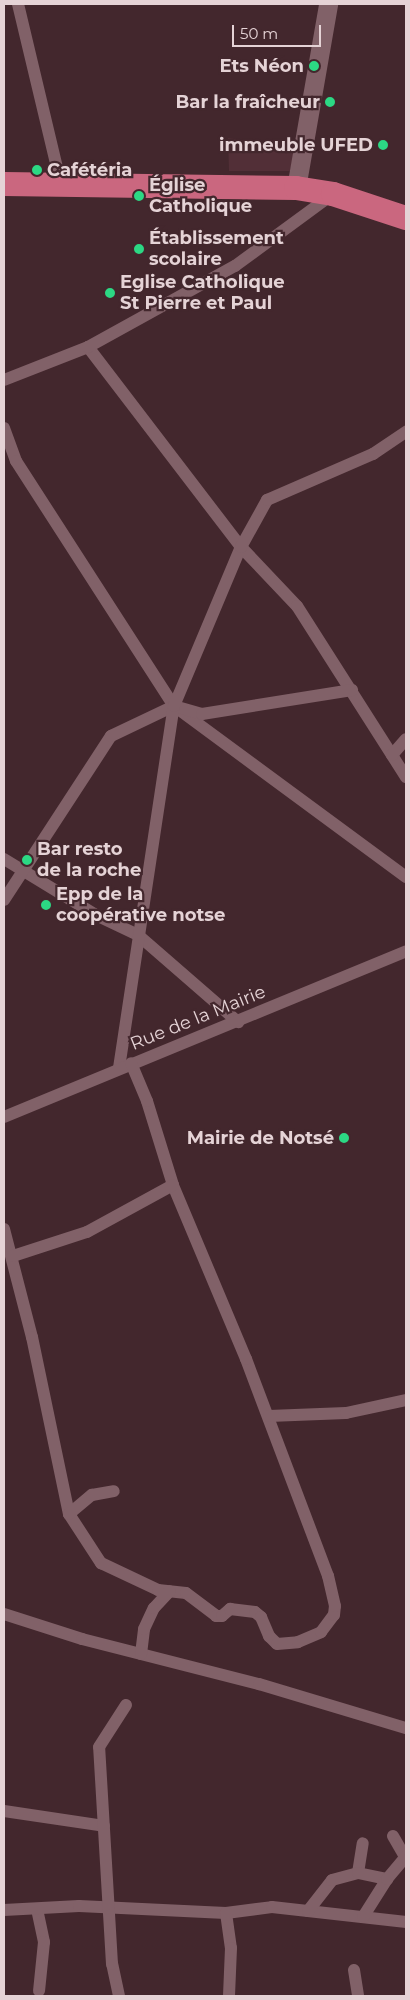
<!DOCTYPE html>
<html>
<head>
<meta charset="utf-8">
<style>
  body { margin:0 }
  #map { position:relative; width:410px; height:2000px; overflow:hidden; background:#43272d; font-family:Montserrat,sans-serif }
  div>[style] { position:absolute }
  .built>* { inset:0; background:#522f37 }
  .street>* { height:12px; margin:-6px; padding:0 6px; transform-origin:6px; border-radius:6px; background:#816168 }
  .secondary>* { height:19px; margin:-9.5px; padding:0 9.5px; transform-origin:9.5px; border-radius:9.5px; background:#816168 }
  .highway>* { height:24px; margin:-12px; padding:0 12px; transform-origin:12px; border-radius:12px; background:#ca677f }
  .dots>* { width:14px; height:14px; translate:-50% -50%; box-sizing:border-box; border:2px solid #43272d; border-radius:50% }
  span { translate:-50% -50%; white-space:nowrap; text-align:center; line-height:1.15; -webkit-text-stroke:4.5px #43272d; paint-order:stroke }
  .poi-label { font-size:18px; color:#e5d3d6; font-weight:700 }
  .right { translate:-100% -50%; text-align:right }
  .left { translate:0 -50%; text-align:left }
  .street-label { font-size:18px; color:#e5d3d6 }
  .frame { position:absolute; inset:0; border:5px solid #e5d3d6; pointer-events:none }
  .scale { position:absolute; left:232px; top:25px; width:89px; height:22px; box-sizing:border-box; border:2px solid #e5d3d6; border-top:0; padding-left:6px; font-size:15px; line-height:18px; white-space:nowrap; color:#e5d3d6; -webkit-text-stroke:4px #43272d; paint-order:stroke }
</style>
</head>
<body>
<div id="map">
  <div class="built">
    <i style="clip-path:polygon(228px 138px,295px 148px,290px 171px,229px 171px)"></i>
  </div>
  <div class="street">
    <i style="left:18px;top:4px;width:185px;rotate:76.6deg"></i>
    <i style="left:88px;top:347px;width:252px;rotate:52.6deg"></i>
    <i style="left:241px;top:547px;width:81px;rotate:46.5deg"></i>
    <i style="left:297px;top:606px;width:203px;rotate:57.5deg"></i>
    <i style="left:4px;top:380px;width:90px;rotate:-21.4deg"></i>
    <i style="left:88px;top:347px;width:168px;rotate:-28.9deg"></i>
    <i style="left:235px;top:266px;width:122px;rotate:-36.3deg"></i>
    <i style="left:4px;top:428px;width:35px;rotate:70deg"></i>
    <i style="left:16px;top:461px;width:292px;rotate:57.2deg"></i>
    <i style="left:174px;top:706px;width:288px;rotate:36.4deg"></i>
    <i style="left:392px;top:755px;width:21px;rotate:-49deg"></i>
    <i style="left:4px;top:859px;width:105px;rotate:31.4deg"></i>
    <i style="left:94px;top:914px;width:49px;rotate:25.5deg"></i>
    <i style="left:138px;top:935px;width:133px;rotate:41deg"></i>
    <i style="left:4px;top:900px;width:196px;rotate:-56.9deg"></i>
    <i style="left:111px;top:736px;width:70px;rotate:-25.5deg"></i>
    <i style="left:174px;top:706px;width:29px;rotate:16deg"></i>
    <i style="left:202px;top:714px;width:152px;rotate:-9.1deg"></i>
    <i style="left:119px;top:1068px;width:366px;rotate:-81.4deg"></i>
    <i style="left:174px;top:706px;width:173px;rotate:-67.2deg"></i>
    <i style="left:241px;top:547px;width:54px;rotate:-61deg"></i>
    <i style="left:267px;top:500px;width:116px;rotate:-23.5deg"></i>
    <i style="left:373px;top:454px;width:40px;rotate:-34deg"></i>
    <i style="left:4px;top:1117px;width:435px;rotate:-22.4deg"></i>
    <i style="left:4px;top:1229px;width:112px;rotate:75.5deg"></i>
    <i style="left:32px;top:1337px;width:181px;rotate:78.2deg"></i>
    <i style="left:69px;top:1514px;width:59px;rotate:56.9deg"></i>
    <i style="left:101px;top:1563px;width:63px;rotate:25.3deg"></i>
    <i style="left:158px;top:1590px;width:28px;rotate:6deg"></i>
    <i style="left:186px;top:1593px;width:38px;rotate:37deg"></i>
    <i style="left:216px;top:1616px;width:6px"></i>
    <i style="left:222px;top:1616px;width:11px;rotate:-41deg"></i>
    <i style="left:230px;top:1609px;width:25px;rotate:7deg"></i>
    <i style="left:255px;top:1612px;width:8px;rotate:40deg"></i>
    <i style="left:261px;top:1617px;width:21px;rotate:67deg"></i>
    <i style="left:269px;top:1636px;width:11px;rotate:45deg"></i>
    <i style="left:277px;top:1644px;width:21px;rotate:-5deg"></i>
    <i style="left:298px;top:1642px;width:25px;rotate:-23deg"></i>
    <i style="left:321px;top:1632px;width:21px;rotate:-53deg"></i>
    <i style="left:334px;top:1615px;width:9px;rotate:-84deg"></i>
    <i style="left:335px;top:1606px;width:31px;rotate:-103deg"></i>
    <i style="left:328px;top:1576px;width:232px;rotate:-110.7deg"></i>
    <i style="left:246px;top:1359px;width:189px;rotate:-112.8deg"></i>
    <i style="left:173px;top:1185px;width:88px;rotate:-107.2deg"></i>
    <i style="left:147px;top:1101px;width:41px;rotate:-112.8deg"></i>
    <i style="left:13px;top:1256px;width:78px;rotate:-18deg"></i>
    <i style="left:87px;top:1232px;width:98px;rotate:-28.7deg"></i>
    <i style="left:269px;top:1416px;width:77px;rotate:-2.2deg"></i>
    <i style="left:346px;top:1413px;width:61px;rotate:-12.2deg"></i>
    <i style="left:69px;top:1514px;width:30px;rotate:-40deg"></i>
    <i style="left:92px;top:1495px;width:22px;rotate:-10deg"></i>
    <i style="left:4px;top:1614px;width:82px;rotate:17.8deg"></i>
    <i style="left:82px;top:1639px;width:183px;rotate:14.3deg"></i>
    <i style="left:259px;top:1684px;width:153px;rotate:16.7deg"></i>
    <i style="left:141px;top:1654px;width:25px;rotate:-83deg"></i>
    <i style="left:144px;top:1629px;width:23px;rotate:-65deg"></i>
    <i style="left:154px;top:1608px;width:23px;rotate:-47deg"></i>
    <i style="left:4px;top:1811px;width:101px;rotate:8.5deg"></i>
    <i style="left:393px;top:1836px;width:24px;rotate:60deg"></i>
    <i style="left:358px;top:1873px;width:30px;rotate:-81deg"></i>
    <i style="left:37px;top:1909px;width:34px;rotate:78deg"></i>
    <i style="left:44px;top:1942px;width:49px;rotate:95.8deg"></i>
    <i style="left:4px;top:1910px;width:75px;rotate:-3.1deg"></i>
    <i style="left:79px;top:1906px;width:147px;rotate:2.7deg"></i>
    <i style="left:226px;top:1913px;width:46px;rotate:-7.4deg"></i>
    <i style="left:272px;top:1907px;width:135px;rotate:6.4deg"></i>
    <i style="left:308px;top:1911px;width:39px;rotate:-52deg"></i>
    <i style="left:332px;top:1880px;width:27px;rotate:-15deg"></i>
    <i style="left:358px;top:1873px;width:30px;rotate:12deg"></i>
    <i style="left:226px;top:1913px;width:35px;rotate:82deg"></i>
    <i style="left:231px;top:1948px;width:48px;rotate:92.4deg"></i>
    <i style="left:363px;top:1917px;width:45px;rotate:-57.7deg"></i>
    <i style="left:387px;top:1879px;width:30px;rotate:-50deg"></i>
    <i style="left:354px;top:1970px;width:26px;rotate:81deg"></i>
    <i style="left:119px;top:1996px;width:33px;rotate:-102deg"></i>
    <i style="left:112px;top:1964px;width:217px;rotate:-93.4deg"></i>
    <i style="left:99px;top:1747px;width:50px;rotate:-57.3deg"></i>
  </div>
  <div class="secondary">
    <i style="left:296px;top:188px;width:187px;rotate:-80.1deg"></i>
  </div>
  <div class="highway">
    <i style="left:4px;top:184px;width:292px;rotate:0.8deg"></i>
    <i style="left:296px;top:188px;width:37px;rotate:9deg"></i>
    <i style="left:333px;top:194px;width:77px;rotate:18.2deg"></i>
  </div>
  <div class="dots">
    <i style="left:314px;top:66px;background:#2cd884"></i>
    <i style="left:330px;top:102px;background:#2cd884"></i>
    <i style="left:383px;top:145px;background:#2cd884"></i>
    <i style="left:37px;top:170px;background:#2cd884"></i>
    <i style="left:139px;top:196px;background:#2cd884"></i>
    <i style="left:139px;top:249px;background:#2cd884"></i>
    <i style="left:110px;top:293px;background:#2cd884"></i>
    <i style="left:27px;top:860px;background:#2cd884"></i>
    <i style="left:46px;top:905px;background:#2cd884"></i>
    <i style="left:344px;top:1138px;background:#2cd884"></i>
  </div>
  <div class="poi-label">
    <span class="right" style="left:304px;top:66px">Ets Néon</span>
    <span class="right" style="left:320px;top:102px">Bar la fraîcheur</span>
    <span class="right" style="left:373px;top:145px">immeuble UFED</span>
    <span class="left" style="left:47px;top:170px">Cafétéria</span>
    <span class="left" style="left:149px;top:196px">Église<br>Catholique</span>
    <span class="left" style="left:149px;top:249px">Établissement<br>scolaire</span>
    <span class="left" style="left:120px;top:293px">Eglise Catholique<br>St Pierre et Paul</span>
    <span class="left" style="left:37px;top:860px">Bar resto<br>de la roche</span>
    <span class="left" style="left:56px;top:905px">Epp de la<br>coopérative notse</span>
    <span class="right" style="left:334px;top:1138px">Mairie de Notsé</span>
  </div>
  <div class="street-label">
    <span style="left:198px;top:1018px;rotate:-22deg">Rue de la Mairie</span>
  </div>
  <div class="frame"></div>
  <div class="scale">50 m</div>
</div>
</body>
</html>
